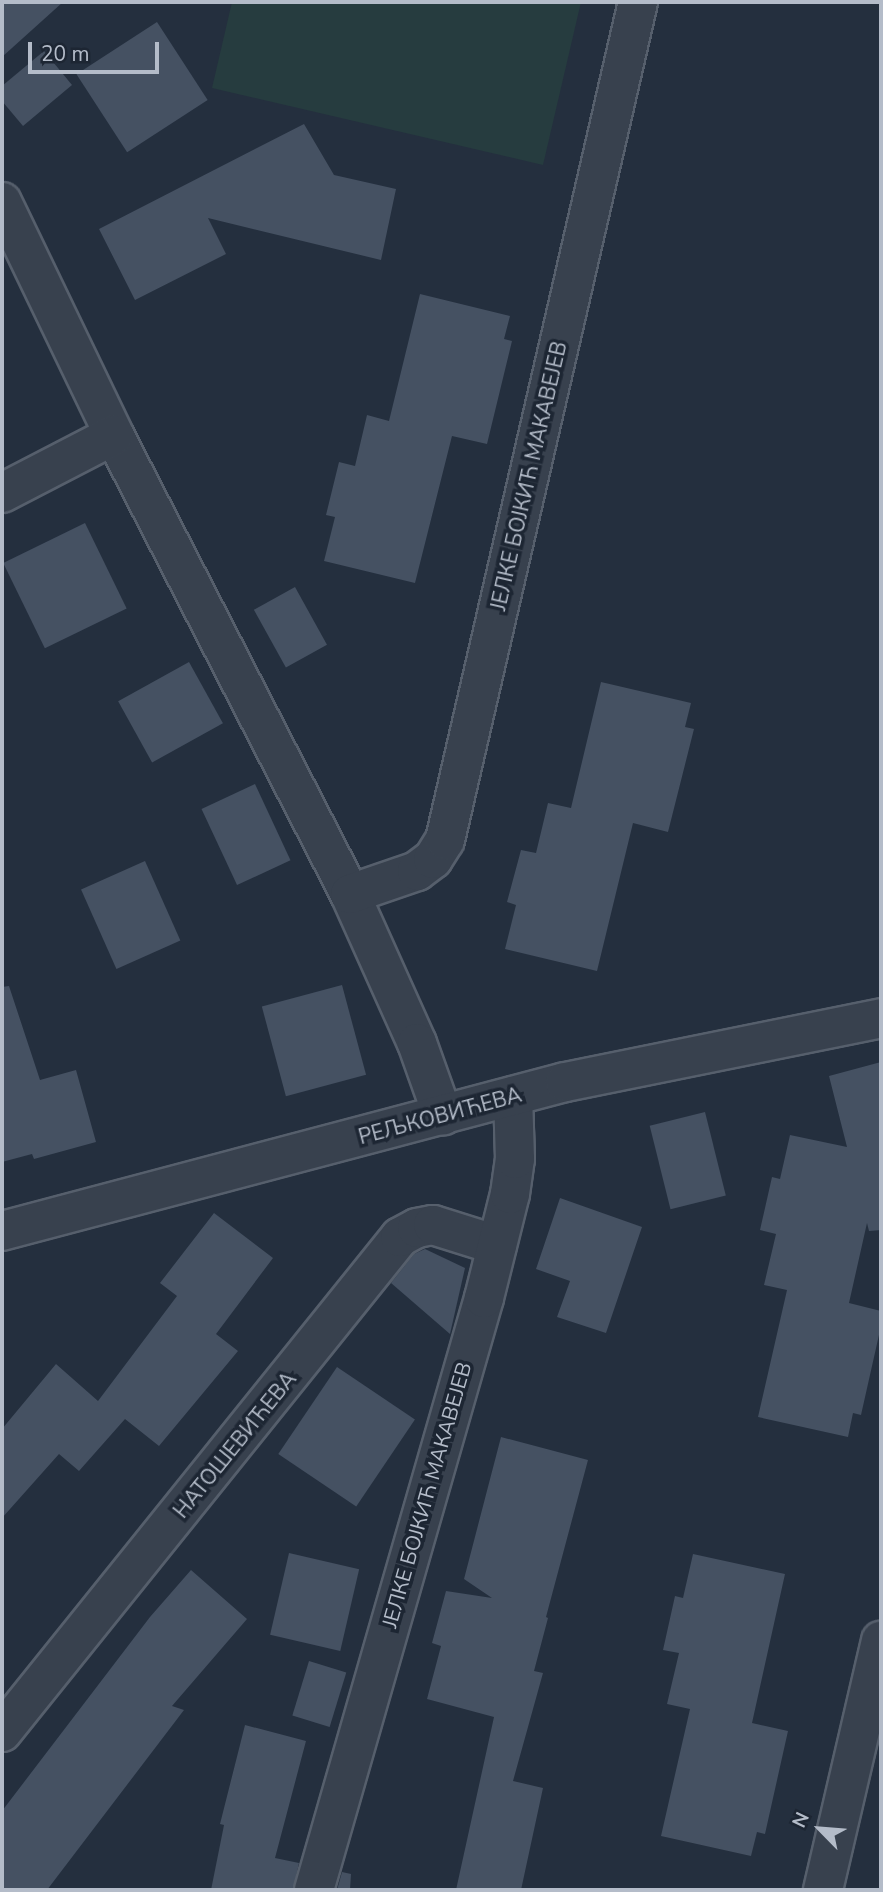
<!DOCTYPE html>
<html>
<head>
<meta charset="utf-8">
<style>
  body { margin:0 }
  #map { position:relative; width:883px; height:1892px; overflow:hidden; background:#242f3e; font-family:"Nunito Sans",sans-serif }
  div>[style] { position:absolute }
  .green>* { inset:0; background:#263c3f }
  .building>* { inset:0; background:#455162; transform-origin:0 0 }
  .roads { filter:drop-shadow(2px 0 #565f6c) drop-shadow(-2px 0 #565f6c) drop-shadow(0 2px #565f6c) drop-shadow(0 -2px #565f6c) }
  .minor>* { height:38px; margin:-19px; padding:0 19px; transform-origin:19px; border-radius:19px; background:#38414e }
  .tertiary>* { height:38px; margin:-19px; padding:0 19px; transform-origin:19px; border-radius:19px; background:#38414e }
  span { translate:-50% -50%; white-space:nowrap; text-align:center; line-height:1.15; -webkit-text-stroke:7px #1d2633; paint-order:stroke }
  .street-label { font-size:21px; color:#b4bcc9 }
  .frame { position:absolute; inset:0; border:4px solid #b4bcc9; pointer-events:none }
  .north { position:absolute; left:785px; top:1794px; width:70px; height:70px; -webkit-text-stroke:5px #1d2633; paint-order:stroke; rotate:295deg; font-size:19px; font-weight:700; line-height:28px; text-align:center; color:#b4bcc9 }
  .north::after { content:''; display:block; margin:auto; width:24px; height:32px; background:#b4bcc9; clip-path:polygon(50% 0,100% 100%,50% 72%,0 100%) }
  .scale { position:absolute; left:28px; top:42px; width:131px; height:32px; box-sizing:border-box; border:4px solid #b4bcc9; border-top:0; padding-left:9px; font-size:21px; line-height:24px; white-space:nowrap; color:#b4bcc9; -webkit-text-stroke:5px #1d2633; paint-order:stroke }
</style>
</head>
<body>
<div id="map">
  <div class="green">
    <i style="clip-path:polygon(232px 2px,581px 2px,543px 165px,212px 88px)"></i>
  </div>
  <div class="building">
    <i style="clip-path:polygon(2px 2px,63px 2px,2px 57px)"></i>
    <i style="left:157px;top:22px;width:93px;height:96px;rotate:57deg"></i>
    <i style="clip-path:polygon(44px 51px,72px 85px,23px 126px,2px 101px,2px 86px)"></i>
    <i style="clip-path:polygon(304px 124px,334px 175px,396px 189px,381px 260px,208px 218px,226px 254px,135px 300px,99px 229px)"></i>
    <i style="clip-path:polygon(420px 294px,510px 316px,504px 339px,512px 341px,487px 444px,452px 436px,415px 583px,324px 561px,335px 517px,326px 515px,339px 462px,355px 466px,367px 415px,389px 421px)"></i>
    <i style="left:85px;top:523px;width:95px;height:91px;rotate:64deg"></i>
    <i style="left:295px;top:587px;width:66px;height:47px;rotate:61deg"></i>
    <i style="left:189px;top:662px;width:70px;height:81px;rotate:61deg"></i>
    <i style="clip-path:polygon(601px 682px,691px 703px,685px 727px,694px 729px,668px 832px,633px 823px,597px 971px,505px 949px,516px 905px,507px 902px,521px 850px,536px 853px,548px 803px,571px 808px)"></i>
    <i style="left:255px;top:784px;width:84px;height:59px;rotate:65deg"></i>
    <i style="left:145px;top:861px;width:87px;height:70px;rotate:66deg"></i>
    <i style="left:342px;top:985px;width:93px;height:83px;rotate:75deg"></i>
    <i style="clip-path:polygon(9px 986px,40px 1080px,76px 1070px,96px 1142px,34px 1159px,32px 1154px,2px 1162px,2px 987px)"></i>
    <i style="clip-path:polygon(881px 1062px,881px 1230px,869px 1231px,867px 1223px,849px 1303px,881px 1311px,881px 1326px,861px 1415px,853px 1413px,848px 1437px,758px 1417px,787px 1290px,764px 1285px,776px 1234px,760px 1230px,772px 1177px,780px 1179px,790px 1135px,847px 1147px,829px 1076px)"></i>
    <i style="left:705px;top:1112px;width:86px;height:57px;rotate:76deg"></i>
    <i style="clip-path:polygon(560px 1198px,642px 1227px,606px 1333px,557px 1317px,570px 1281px,536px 1269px)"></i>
    <i style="clip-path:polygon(214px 1213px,273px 1258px,216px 1334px,238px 1351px,159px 1446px,125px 1419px,79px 1471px,59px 1454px,2px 1518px,2px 1429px,56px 1364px,98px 1401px,177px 1296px,160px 1283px)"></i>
    <i style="clip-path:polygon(425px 1249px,465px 1268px,450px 1334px,391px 1283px,414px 1254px)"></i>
    <i style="left:337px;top:1367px;width:94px;height:105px;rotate:34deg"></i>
    <i style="clip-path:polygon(501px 1437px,588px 1460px,546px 1617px,548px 1618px,534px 1671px,543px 1673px,513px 1781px,543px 1788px,521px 1890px,456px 1890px,494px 1717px,427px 1699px,441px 1646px,432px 1643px,446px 1591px,492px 1598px,464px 1579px)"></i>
    <i style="left:289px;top:1553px;width:72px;height:84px;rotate:13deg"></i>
    <i style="clip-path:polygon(693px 1554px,785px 1574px,752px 1723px,788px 1731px,765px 1834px,757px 1832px,751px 1856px,661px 1836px,690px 1709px,667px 1704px,679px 1653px,663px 1650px,675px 1596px,683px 1598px)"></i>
    <i style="clip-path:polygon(191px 1570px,247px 1619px,172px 1706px,184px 1710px,47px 1890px,2px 1890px,2px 1811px,150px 1617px)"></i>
    <i style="left:309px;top:1661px;width:39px;height:57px;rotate:17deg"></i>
    <i style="clip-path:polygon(245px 1725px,306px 1741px,275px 1858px,299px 1863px,293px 1890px,211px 1890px,224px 1825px,220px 1824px)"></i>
    <i style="clip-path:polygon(342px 1872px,351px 1874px,350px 1890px,337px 1890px)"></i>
  </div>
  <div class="roads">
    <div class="minor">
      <i style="left:2px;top:202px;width:259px;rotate:64.3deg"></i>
      <i style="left:114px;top:435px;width:516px;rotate:62.79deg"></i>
      <i style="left:350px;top:894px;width:163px;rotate:65.8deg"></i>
      <i style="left:417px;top:1043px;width:77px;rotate:70.4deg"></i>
      <i style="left:2px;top:493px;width:126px;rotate:-27.4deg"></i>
      <i style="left:350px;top:894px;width:71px;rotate:-18.9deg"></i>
      <i style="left:417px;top:871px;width:20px;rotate:-37deg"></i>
      <i style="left:433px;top:859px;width:22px;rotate:-58deg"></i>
      <i style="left:445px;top:840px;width:860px;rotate:-77.03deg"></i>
      <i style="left:2px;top:1732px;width:635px;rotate:-51.2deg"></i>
      <i style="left:400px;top:1237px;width:19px;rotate:-28deg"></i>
      <i style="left:417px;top:1228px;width:16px;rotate:-11deg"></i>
      <i style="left:433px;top:1225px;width:67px;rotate:17.4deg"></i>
      <i style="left:314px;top:1890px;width:616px;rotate:-73.98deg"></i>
      <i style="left:484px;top:1298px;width:107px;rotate:-76deg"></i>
      <i style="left:510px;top:1194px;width:35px;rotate:-82deg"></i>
      <i style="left:515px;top:1159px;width:63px;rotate:-91.8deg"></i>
    </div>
    <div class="tertiary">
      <i style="left:2px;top:1231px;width:582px;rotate:-14.82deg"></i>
      <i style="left:565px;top:1082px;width:322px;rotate:-11.4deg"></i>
      <i style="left:823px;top:1890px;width:256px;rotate:-76.9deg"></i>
    </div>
  </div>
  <div class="street-label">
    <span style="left:529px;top:476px;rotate:-77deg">ЈЕЛКЕ БОЈКИЋ МАКАВЕЈЕВ</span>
    <span style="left:440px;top:1116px;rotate:-15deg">РЕЉКОВИЋЕВА</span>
    <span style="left:235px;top:1445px;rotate:-51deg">НАТОШЕВИЋЕВА</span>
    <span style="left:427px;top:1495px;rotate:-74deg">ЈЕЛКЕ БОЈКИЋ МАКАВЕЈЕВ</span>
  </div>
  <div class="frame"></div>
  <div class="north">N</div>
  <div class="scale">20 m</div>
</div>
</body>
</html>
